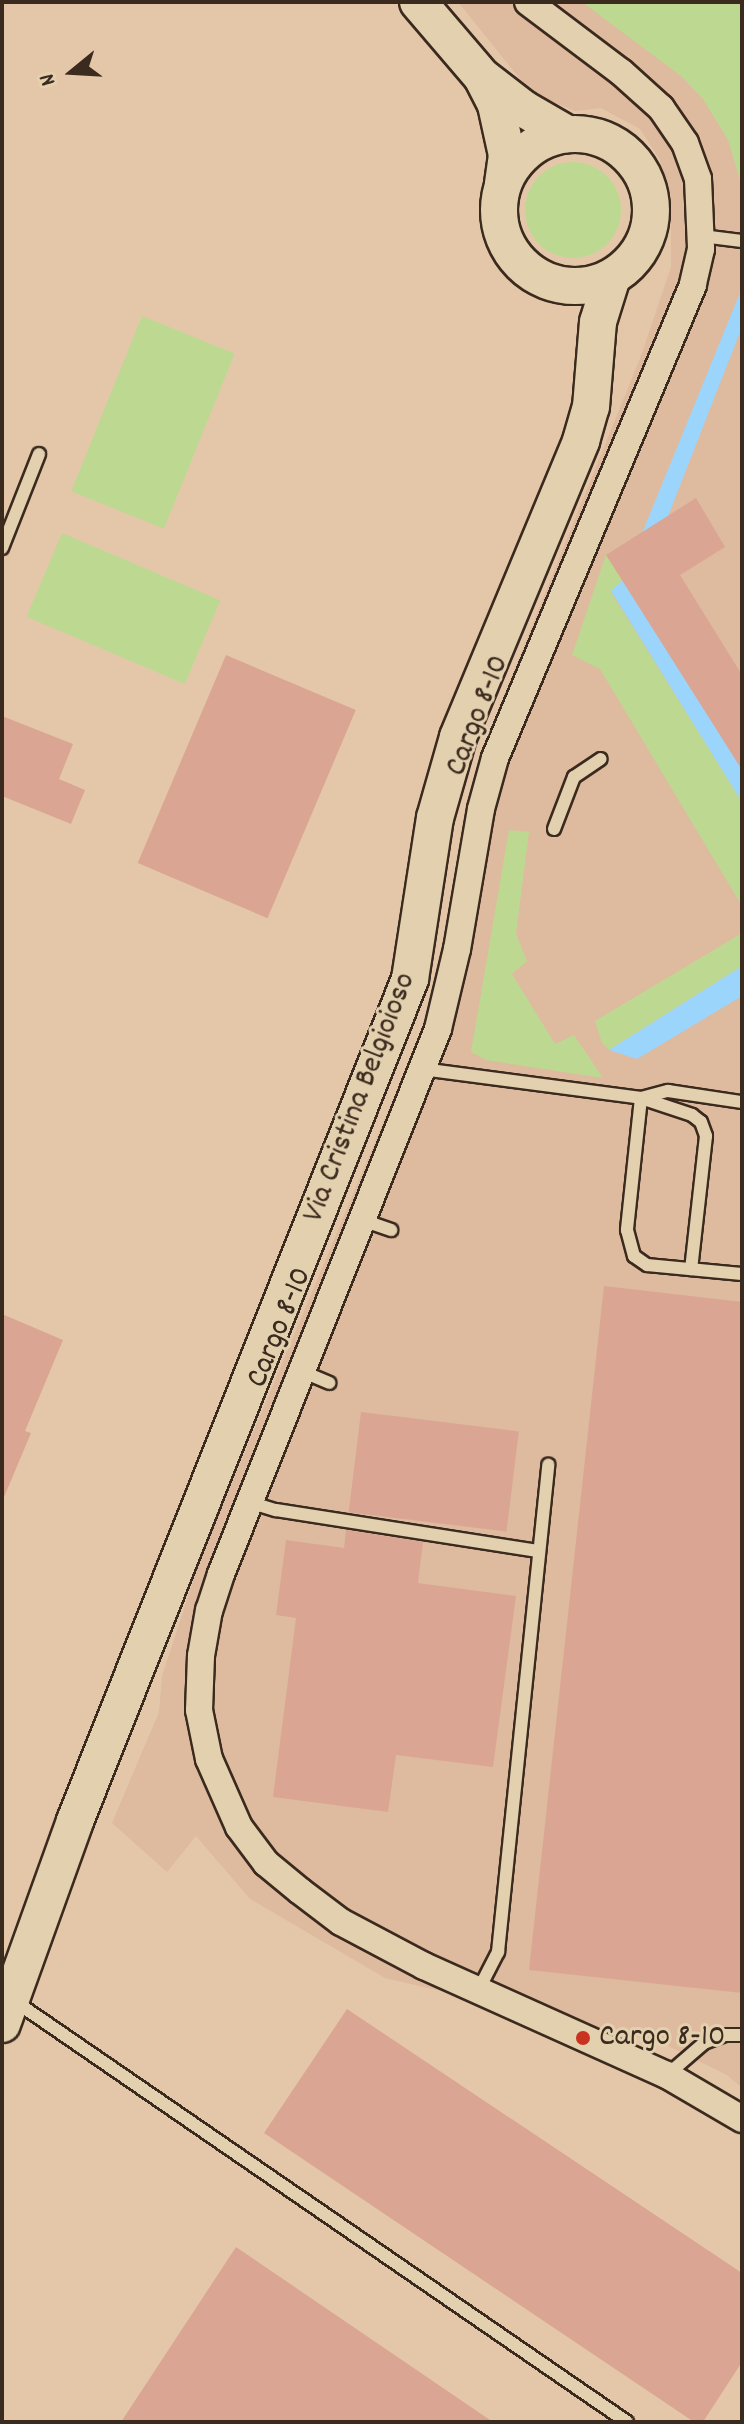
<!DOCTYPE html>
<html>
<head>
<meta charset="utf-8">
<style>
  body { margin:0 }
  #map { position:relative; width:744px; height:2424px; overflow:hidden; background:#e4c7a9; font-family:Dekko,sans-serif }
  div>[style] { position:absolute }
  .built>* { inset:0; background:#deba9f }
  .green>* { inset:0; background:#bdd991; transform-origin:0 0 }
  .round { border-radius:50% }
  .water>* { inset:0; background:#9cd5fc }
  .building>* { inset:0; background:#daa693; transform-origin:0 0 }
  .roads { filter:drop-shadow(2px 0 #3b2a1e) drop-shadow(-2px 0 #3b2a1e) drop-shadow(0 2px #3b2a1e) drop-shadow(0 -2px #3b2a1e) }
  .lane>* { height:12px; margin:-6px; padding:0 6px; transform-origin:6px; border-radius:6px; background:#e3d0ae }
  .street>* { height:26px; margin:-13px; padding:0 13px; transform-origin:13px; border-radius:13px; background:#e3d0ae }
  .secondary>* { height:36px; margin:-18px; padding:0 18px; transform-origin:18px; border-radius:18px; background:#e3d0ae }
  .secondary>.ring { margin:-18px; padding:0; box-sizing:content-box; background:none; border:36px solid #e3d0ae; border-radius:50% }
  .dots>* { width:22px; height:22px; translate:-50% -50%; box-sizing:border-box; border:4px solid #e3d0ae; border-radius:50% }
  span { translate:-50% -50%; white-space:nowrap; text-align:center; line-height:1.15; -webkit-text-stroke:6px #e3d0ae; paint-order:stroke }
  .street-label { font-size:32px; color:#3b2a1e }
  .poi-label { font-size:32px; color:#3b2a1e }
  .left { translate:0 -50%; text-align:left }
  .frame { position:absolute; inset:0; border:4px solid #3b2a1e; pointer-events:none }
  .north { position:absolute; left:32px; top:32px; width:80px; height:80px; -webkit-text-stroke:6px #e3d0ae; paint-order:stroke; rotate:252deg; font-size:22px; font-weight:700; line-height:32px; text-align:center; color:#3b2a1e }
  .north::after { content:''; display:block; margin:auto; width:28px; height:36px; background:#3b2a1e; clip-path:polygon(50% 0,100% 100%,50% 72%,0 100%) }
</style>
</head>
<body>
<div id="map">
  <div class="built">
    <i style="clip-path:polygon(458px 2px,742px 2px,742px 2088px,727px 2075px,662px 2043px,385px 1978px,250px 1899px,196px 1836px,167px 1872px,112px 1823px,159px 1712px,162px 1676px,201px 1557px,426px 1020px,437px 980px,468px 799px,483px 747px,642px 353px,671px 267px,671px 196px,660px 160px,640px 129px,601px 108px,575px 111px,543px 98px,521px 80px)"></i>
  </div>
  <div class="green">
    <i style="clip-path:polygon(582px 2px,735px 2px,742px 7px,742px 187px,728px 140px,703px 99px,681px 76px)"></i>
    <i class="round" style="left:525px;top:162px;width:96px;height:96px"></i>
    <i style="left:142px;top:316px;width:100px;height:189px;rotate:22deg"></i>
    <i style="left:62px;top:533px;width:172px;height:91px;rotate:23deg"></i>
    <i style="clip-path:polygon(606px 555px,623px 580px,611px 592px,742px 802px,742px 906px,600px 669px,572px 655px)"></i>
    <i style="clip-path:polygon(509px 830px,529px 832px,516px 934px,527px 961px,512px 974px,555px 1044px,574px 1035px,603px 1078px,486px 1060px,471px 1052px)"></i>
    <i style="clip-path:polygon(742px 933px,742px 966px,609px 1050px,602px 1043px,595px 1021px)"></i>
  </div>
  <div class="water">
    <i style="clip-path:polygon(742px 288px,742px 327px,636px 598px,742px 767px,742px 802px,611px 591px,623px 580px)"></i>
    <i style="clip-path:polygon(742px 966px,742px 996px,637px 1059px,609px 1050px)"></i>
  </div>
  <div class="building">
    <i style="clip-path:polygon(696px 498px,725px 547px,680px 575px,742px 675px,742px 770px,606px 555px)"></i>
    <i style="left:226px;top:655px;width:141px;height:226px;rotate:23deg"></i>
    <i style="clip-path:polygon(2px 716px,73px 744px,59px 779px,85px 790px,71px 824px,2px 796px)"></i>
    <i style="clip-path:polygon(604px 1286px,742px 1302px,742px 1993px,529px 1970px)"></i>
    <i style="clip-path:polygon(2px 1314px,63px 1340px,25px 1431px,31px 1433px,2px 1502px)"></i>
    <i style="left:361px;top:1412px;width:159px;height:101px;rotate:7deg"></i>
    <i style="clip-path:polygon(346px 1530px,423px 1542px,418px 1583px,516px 1596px,493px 1767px,396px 1755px,388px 1812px,273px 1797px,296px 1618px,276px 1615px,286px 1540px,344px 1548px)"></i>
    <i style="clip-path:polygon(347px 2009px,742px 2273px,742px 2362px,703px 2422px,694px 2422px,264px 2133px)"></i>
    <i style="clip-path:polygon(236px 2247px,493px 2422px,121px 2422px)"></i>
  </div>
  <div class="roads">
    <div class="lane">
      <i style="left:702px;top:236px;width:40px;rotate:7.1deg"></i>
      <i style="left:2px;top:548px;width:101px;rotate:-68.5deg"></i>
      <i style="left:554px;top:829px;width:56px;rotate:-69deg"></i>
      <i style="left:574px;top:777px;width:32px;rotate:-34deg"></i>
      <i style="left:422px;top:1069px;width:221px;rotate:7.5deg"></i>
      <i style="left:641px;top:1098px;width:54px;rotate:18.4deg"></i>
      <i style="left:692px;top:1115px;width:11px;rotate:38deg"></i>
      <i style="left:701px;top:1122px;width:15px;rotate:70deg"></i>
      <i style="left:706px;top:1136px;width:134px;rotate:96.4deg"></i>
      <i style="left:641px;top:1098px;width:133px;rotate:96.1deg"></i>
      <i style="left:627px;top:1230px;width:27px;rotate:75deg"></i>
      <i style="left:634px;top:1256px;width:16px;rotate:35deg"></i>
      <i style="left:647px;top:1265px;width:95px;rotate:5.4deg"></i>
      <i style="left:641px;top:1098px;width:28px;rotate:-15deg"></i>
      <i style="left:668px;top:1091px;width:75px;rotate:8.5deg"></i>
      <i style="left:362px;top:1220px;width:31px;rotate:19deg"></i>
      <i style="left:299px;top:1370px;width:33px;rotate:23deg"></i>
      <i style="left:249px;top:1502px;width:28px;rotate:17deg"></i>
      <i style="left:276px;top:1510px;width:265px;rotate:8.9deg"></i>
      <i style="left:479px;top:1989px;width:42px;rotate:-62.8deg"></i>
      <i style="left:498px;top:1952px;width:490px;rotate:-84.1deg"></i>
      <i style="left:13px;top:2000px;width:745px;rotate:34.5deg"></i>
      <i style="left:667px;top:2075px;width:49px;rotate:-40.9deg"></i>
      <i style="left:704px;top:2043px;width:22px;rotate:-21deg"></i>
      <i style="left:725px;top:2035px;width:17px"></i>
    </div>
    <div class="street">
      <i style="left:528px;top:2px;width:116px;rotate:37deg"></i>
      <i style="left:621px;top:72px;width:54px;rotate:42deg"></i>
      <i style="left:661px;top:108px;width:42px;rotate:55.6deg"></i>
      <i style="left:685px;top:143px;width:38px;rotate:70deg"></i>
      <i style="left:698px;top:179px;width:70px;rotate:87.5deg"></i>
      <i style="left:701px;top:249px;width:37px;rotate:103deg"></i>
      <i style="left:693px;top:285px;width:513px;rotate:112.71deg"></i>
      <i style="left:495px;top:758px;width:53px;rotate:105.4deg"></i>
      <i style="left:481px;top:809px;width:142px;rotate:99.7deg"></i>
      <i style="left:457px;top:949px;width:82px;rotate:103.4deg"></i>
      <i style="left:438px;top:1029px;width:587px;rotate:111.71deg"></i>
      <i style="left:221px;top:1574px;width:38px;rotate:108deg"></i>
      <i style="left:209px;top:1610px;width:47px;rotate:99.9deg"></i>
      <i style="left:201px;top:1656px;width:54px;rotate:92.1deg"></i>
      <i style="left:199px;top:1710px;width:50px;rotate:78.5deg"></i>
      <i style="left:209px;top:1759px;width:74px;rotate:66.2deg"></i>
      <i style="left:239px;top:1827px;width:45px;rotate:53.1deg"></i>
      <i style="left:266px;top:1863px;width:44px;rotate:39.5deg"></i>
      <i style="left:300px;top:1891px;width:51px;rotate:37.1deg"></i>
      <i style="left:341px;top:1922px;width:94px;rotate:27.9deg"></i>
      <i style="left:424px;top:1966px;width:266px;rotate:24.2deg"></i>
      <i style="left:667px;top:2075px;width:87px;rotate:30.4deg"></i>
    </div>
    <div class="secondary">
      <i style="left:418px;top:2px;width:99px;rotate:49.5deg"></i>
      <i style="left:482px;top:77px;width:31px;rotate:63deg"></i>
      <i style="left:496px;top:105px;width:51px;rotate:77.6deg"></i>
      <i style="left:507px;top:155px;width:29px;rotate:98deg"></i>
      <i style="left:485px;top:79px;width:49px;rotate:37.6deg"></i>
      <i style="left:524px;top:109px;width:50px;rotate:30.2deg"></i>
      <i class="ring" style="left:499px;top:134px;width:116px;height:116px"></i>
      <i style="left:2px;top:2024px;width:216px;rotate:-70.2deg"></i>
      <i style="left:75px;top:1821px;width:906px;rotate:-68.3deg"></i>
      <i style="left:410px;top:979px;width:163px;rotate:-81.2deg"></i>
      <i style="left:435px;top:818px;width:84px;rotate:-74.1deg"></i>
      <i style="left:458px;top:737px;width:321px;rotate:-67.4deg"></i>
      <i style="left:581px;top:441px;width:35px;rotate:-74deg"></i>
      <i style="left:591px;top:407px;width:85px;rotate:-85.3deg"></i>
      <i style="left:598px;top:322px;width:47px;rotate:-72.7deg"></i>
    </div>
  </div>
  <div class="dots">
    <i style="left:583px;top:2038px;background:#c8321e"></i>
  </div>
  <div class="street-label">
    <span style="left:479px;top:716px;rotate:-69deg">Cargo 8-10</span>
    <span style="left:361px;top:1098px;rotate:-69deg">Via Cristina Belgioioso</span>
    <span style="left:281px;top:1328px;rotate:-68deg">Cargo 8-10</span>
  </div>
  <div class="poi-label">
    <span class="left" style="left:599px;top:2038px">Cargo 8-10</span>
  </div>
  <div class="frame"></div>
  <div class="north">N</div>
</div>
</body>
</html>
